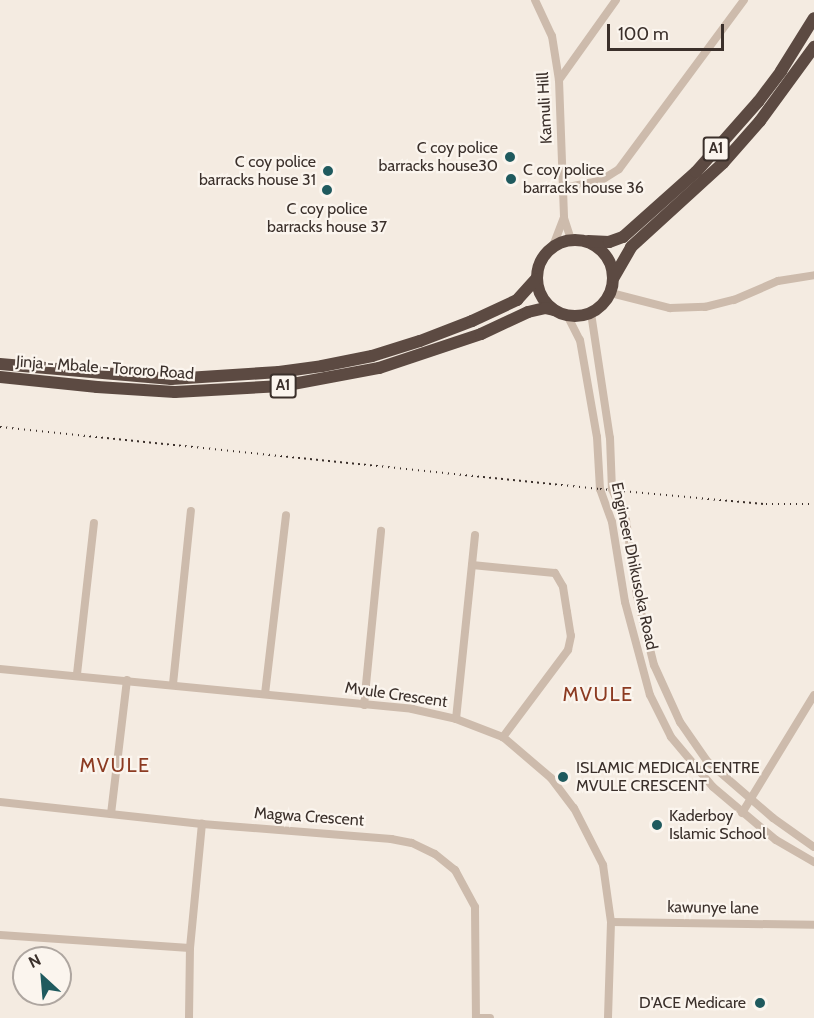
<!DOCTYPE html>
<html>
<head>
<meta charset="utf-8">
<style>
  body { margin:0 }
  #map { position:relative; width:814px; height:1018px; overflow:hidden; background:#f4ebe1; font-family:Cabin,sans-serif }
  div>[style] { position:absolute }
  .minor>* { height:8px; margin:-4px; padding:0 4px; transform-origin:4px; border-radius:4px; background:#cdbbac }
  .highway>* { height:12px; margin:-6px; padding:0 6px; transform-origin:6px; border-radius:6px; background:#5c4a42 }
  .highway>.ring { margin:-6px; padding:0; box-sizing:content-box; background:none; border:12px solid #5c4a42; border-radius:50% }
  .rail>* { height:2px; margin-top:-1px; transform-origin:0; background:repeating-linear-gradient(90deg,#3b302b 0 1.5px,transparent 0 6px) }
  .dots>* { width:16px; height:16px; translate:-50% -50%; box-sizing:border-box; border:3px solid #fbf5ee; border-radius:50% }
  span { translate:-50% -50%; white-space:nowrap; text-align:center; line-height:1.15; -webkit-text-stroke:4.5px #fbf5ee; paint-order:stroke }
  .shield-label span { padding:2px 4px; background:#fbf5ee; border:2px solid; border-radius:4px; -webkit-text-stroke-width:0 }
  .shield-label { font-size:15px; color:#3b302b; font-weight:700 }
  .street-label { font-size:16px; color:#3b302b }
  .poi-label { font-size:16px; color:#3b302b }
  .right { translate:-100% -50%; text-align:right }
  .left { translate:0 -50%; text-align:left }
  .quarter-label { font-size:20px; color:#8c3b22; letter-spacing:1.5px }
  .north { position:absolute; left:12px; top:946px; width:60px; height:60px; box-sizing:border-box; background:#fbf5ee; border:2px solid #aea6a0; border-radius:50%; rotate:334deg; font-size:16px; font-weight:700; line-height:24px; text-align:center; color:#3b302b }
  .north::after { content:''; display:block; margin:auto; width:21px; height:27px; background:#1f5a5e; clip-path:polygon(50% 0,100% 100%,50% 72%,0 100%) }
  .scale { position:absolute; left:607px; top:24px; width:117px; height:27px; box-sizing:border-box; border:3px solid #3b302b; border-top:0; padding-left:8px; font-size:18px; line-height:21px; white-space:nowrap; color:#3b302b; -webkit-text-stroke:4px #fbf5ee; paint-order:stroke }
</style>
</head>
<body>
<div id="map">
  <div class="minor">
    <i style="left:535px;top:0;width:40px;rotate:65deg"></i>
    <i style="left:552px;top:36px;width:45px;rotate:81deg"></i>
    <i style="left:559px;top:80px;width:138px;rotate:87.9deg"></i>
    <i style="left:559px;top:80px;width:98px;rotate:-54.5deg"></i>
    <i style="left:563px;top:188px;width:38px;rotate:-11deg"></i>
    <i style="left:600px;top:181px;width:22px;rotate:-32deg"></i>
    <i style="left:619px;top:169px;width:210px;rotate:-53.5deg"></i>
    <i style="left:553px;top:246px;width:30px;rotate:-69deg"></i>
    <i style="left:564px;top:218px;width:22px;rotate:72deg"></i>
    <i style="left:611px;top:293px;width:61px;rotate:14.3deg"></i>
    <i style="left:670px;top:308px;width:35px;rotate:-2deg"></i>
    <i style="left:705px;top:307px;width:30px;rotate:-14deg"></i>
    <i style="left:734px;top:300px;width:48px;rotate:-23.4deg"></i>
    <i style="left:778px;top:281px;width:36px;rotate:-9deg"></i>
    <i style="left:591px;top:313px;width:126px;rotate:81.4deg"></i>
    <i style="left:610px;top:438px;width:51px;rotate:87.8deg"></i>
    <i style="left:612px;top:489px;width:34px;rotate:66deg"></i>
    <i style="left:626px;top:520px;width:77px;rotate:81.8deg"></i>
    <i style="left:637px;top:596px;width:71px;rotate:76.2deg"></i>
    <i style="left:654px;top:665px;width:63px;rotate:65.5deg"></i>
    <i style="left:680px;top:722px;width:47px;rotate:55.3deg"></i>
    <i style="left:707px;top:761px;width:87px;rotate:40.8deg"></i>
    <i style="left:773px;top:818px;width:50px;rotate:35.3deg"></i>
    <i style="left:567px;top:315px;width:28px;rotate:63deg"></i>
    <i style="left:580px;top:340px;width:98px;rotate:80.1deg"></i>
    <i style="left:597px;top:437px;width:52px;rotate:86.7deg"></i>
    <i style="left:600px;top:489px;width:35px;rotate:70deg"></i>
    <i style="left:612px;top:522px;width:81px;rotate:80.8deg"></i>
    <i style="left:625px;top:602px;width:96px;rotate:75deg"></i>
    <i style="left:650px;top:695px;width:47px;rotate:63.4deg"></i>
    <i style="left:671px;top:737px;width:65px;rotate:50deg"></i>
    <i style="left:713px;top:787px;width:82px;rotate:40.1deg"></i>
    <i style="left:776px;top:840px;width:44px;rotate:30.1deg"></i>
    <i style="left:472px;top:565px;width:83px;rotate:5.5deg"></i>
    <i style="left:555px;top:573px;width:16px;rotate:60deg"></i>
    <i style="left:563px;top:587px;width:25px;rotate:81deg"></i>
    <i style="left:567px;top:612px;width:24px;rotate:81deg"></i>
    <i style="left:571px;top:636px;width:14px;rotate:102deg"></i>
    <i style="left:568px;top:650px;width:109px;rotate:126.8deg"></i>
    <i style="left:0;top:669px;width:414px;rotate:5.5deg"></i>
    <i style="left:412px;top:709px;width:45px;rotate:12.8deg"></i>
    <i style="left:456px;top:719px;width:50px;rotate:21deg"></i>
    <i style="left:503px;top:737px;width:63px;rotate:40.5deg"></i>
    <i style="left:551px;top:778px;width:38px;rotate:53deg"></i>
    <i style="left:574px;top:808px;width:64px;rotate:63deg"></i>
    <i style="left:603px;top:865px;width:58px;rotate:82deg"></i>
    <i style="left:611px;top:922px;width:96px;rotate:91.8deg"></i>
    <i style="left:77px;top:674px;width:152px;rotate:-83.6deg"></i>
    <i style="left:173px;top:684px;width:174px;rotate:-84.1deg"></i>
    <i style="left:265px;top:694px;width:180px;rotate:-83.3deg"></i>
    <i style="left:364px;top:705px;width:175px;rotate:-84.4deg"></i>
    <i style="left:456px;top:719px;width:185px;rotate:-84.1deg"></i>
    <i style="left:0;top:802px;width:203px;rotate:6.2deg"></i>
    <i style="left:202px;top:824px;width:190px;rotate:4.5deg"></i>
    <i style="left:391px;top:839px;width:21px;rotate:11deg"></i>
    <i style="left:412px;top:843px;width:25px;rotate:26deg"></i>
    <i style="left:435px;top:854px;width:26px;rotate:39deg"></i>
    <i style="left:455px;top:870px;width:42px;rotate:61.6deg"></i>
    <i style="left:475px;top:907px;width:111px;rotate:89.5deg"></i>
    <i style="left:742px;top:813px;width:138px;rotate:-58.6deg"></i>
    <i style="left:111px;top:814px;width:135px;rotate:-83.2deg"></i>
    <i style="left:611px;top:922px;width:203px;rotate:0.8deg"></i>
    <i style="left:0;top:935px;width:190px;rotate:3.9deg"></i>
    <i style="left:189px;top:1018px;width:70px;rotate:-89.2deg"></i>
    <i style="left:190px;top:948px;width:125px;rotate:-84.5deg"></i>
    <i style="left:476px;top:1018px;width:14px"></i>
  </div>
  <div class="highway">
    <i class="ring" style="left:537px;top:240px;width:64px;height:64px"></i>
    <i style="left:588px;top:241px;width:21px;rotate:3deg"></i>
    <i style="left:609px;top:242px;width:15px;rotate:-20deg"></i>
    <i style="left:623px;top:237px;width:98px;rotate:-41.7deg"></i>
    <i style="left:696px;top:172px;width:94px;rotate:-48.5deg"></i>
    <i style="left:758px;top:102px;width:39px;rotate:-53deg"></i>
    <i style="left:781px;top:71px;width:62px;rotate:-58.1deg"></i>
    <i style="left:614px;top:277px;width:34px;rotate:-60deg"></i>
    <i style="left:631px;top:247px;width:125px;rotate:-42.4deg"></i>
    <i style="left:723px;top:163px;width:56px;rotate:-48.6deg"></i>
    <i style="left:760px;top:121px;width:92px;rotate:-53.9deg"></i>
    <i style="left:0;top:364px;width:172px;rotate:5deg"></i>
    <i style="left:171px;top:379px;width:108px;rotate:-3.7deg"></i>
    <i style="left:279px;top:372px;width:43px;rotate:-7.9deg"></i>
    <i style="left:322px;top:366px;width:51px;rotate:-11.3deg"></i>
    <i style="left:372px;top:356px;width:50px;rotate:-17.4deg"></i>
    <i style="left:420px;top:341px;width:56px;rotate:-21deg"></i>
    <i style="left:472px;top:321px;width:50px;rotate:-25deg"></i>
    <i style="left:517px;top:300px;width:28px;rotate:-48deg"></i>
    <i style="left:0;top:377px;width:98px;rotate:5.9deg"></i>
    <i style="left:97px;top:387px;width:78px;rotate:3.7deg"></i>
    <i style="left:175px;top:392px;width:107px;rotate:-3.2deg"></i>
    <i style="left:282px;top:386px;width:99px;rotate:-10.5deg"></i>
    <i style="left:379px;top:368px;width:108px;rotate:-18.4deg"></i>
    <i style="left:481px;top:334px;width:52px;rotate:-25.1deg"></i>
    <i style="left:528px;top:312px;width:17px;rotate:-13deg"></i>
    <i style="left:545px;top:308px;width:9px;rotate:13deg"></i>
  </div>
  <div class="rail">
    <i style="left:0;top:427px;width:603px;rotate:5.9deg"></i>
    <i style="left:600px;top:489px;width:167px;rotate:5.2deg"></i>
    <i style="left:766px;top:504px;width:48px"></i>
  </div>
  <div class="dots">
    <i style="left:510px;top:157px;background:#1f5a5e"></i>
    <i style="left:328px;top:171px;background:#1f5a5e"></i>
    <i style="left:511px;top:179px;background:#1f5a5e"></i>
    <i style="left:327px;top:190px;background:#1f5a5e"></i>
    <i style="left:563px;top:777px;background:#1f5a5e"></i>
    <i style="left:657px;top:825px;background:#1f5a5e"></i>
    <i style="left:760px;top:1003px;background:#1f5a5e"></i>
  </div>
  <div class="shield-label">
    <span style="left:716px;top:149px">A1</span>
    <span style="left:283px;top:386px">A1</span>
  </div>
  <div class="street-label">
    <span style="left:545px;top:108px;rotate:-93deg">Kamuli Hill</span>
    <span style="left:105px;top:368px;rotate:4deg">Jinja - Mbale - Tororo Road</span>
    <span style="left:634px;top:566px;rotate:78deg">Engineer Dhikusoka Road</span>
    <span style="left:396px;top:695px;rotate:8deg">Mvule Crescent</span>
    <span style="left:309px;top:817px;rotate:4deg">Magwa Crescent</span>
    <span style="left:713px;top:908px;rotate:1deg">kawunye lane</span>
  </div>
  <div class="poi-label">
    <span class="right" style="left:498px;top:157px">C coy police<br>barracks house30</span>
    <span class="right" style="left:316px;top:171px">C coy police<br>barracks house 31</span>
    <span class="left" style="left:523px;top:179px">C coy police<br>barracks house 36</span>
    <span style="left:327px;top:218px">C coy police<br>barracks house 37</span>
    <span class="left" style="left:576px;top:777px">ISLAMIC MEDICALCENTRE<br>MVULE CRESCENT</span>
    <span class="left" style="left:669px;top:825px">Kaderboy<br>Islamic School</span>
    <span class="right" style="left:746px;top:1003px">D'ACE Medicare</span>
  </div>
  <div class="quarter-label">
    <span style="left:598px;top:694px">MVULE</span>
    <span style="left:115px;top:765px">MVULE</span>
  </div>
  <div class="north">N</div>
  <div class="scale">100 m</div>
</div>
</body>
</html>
